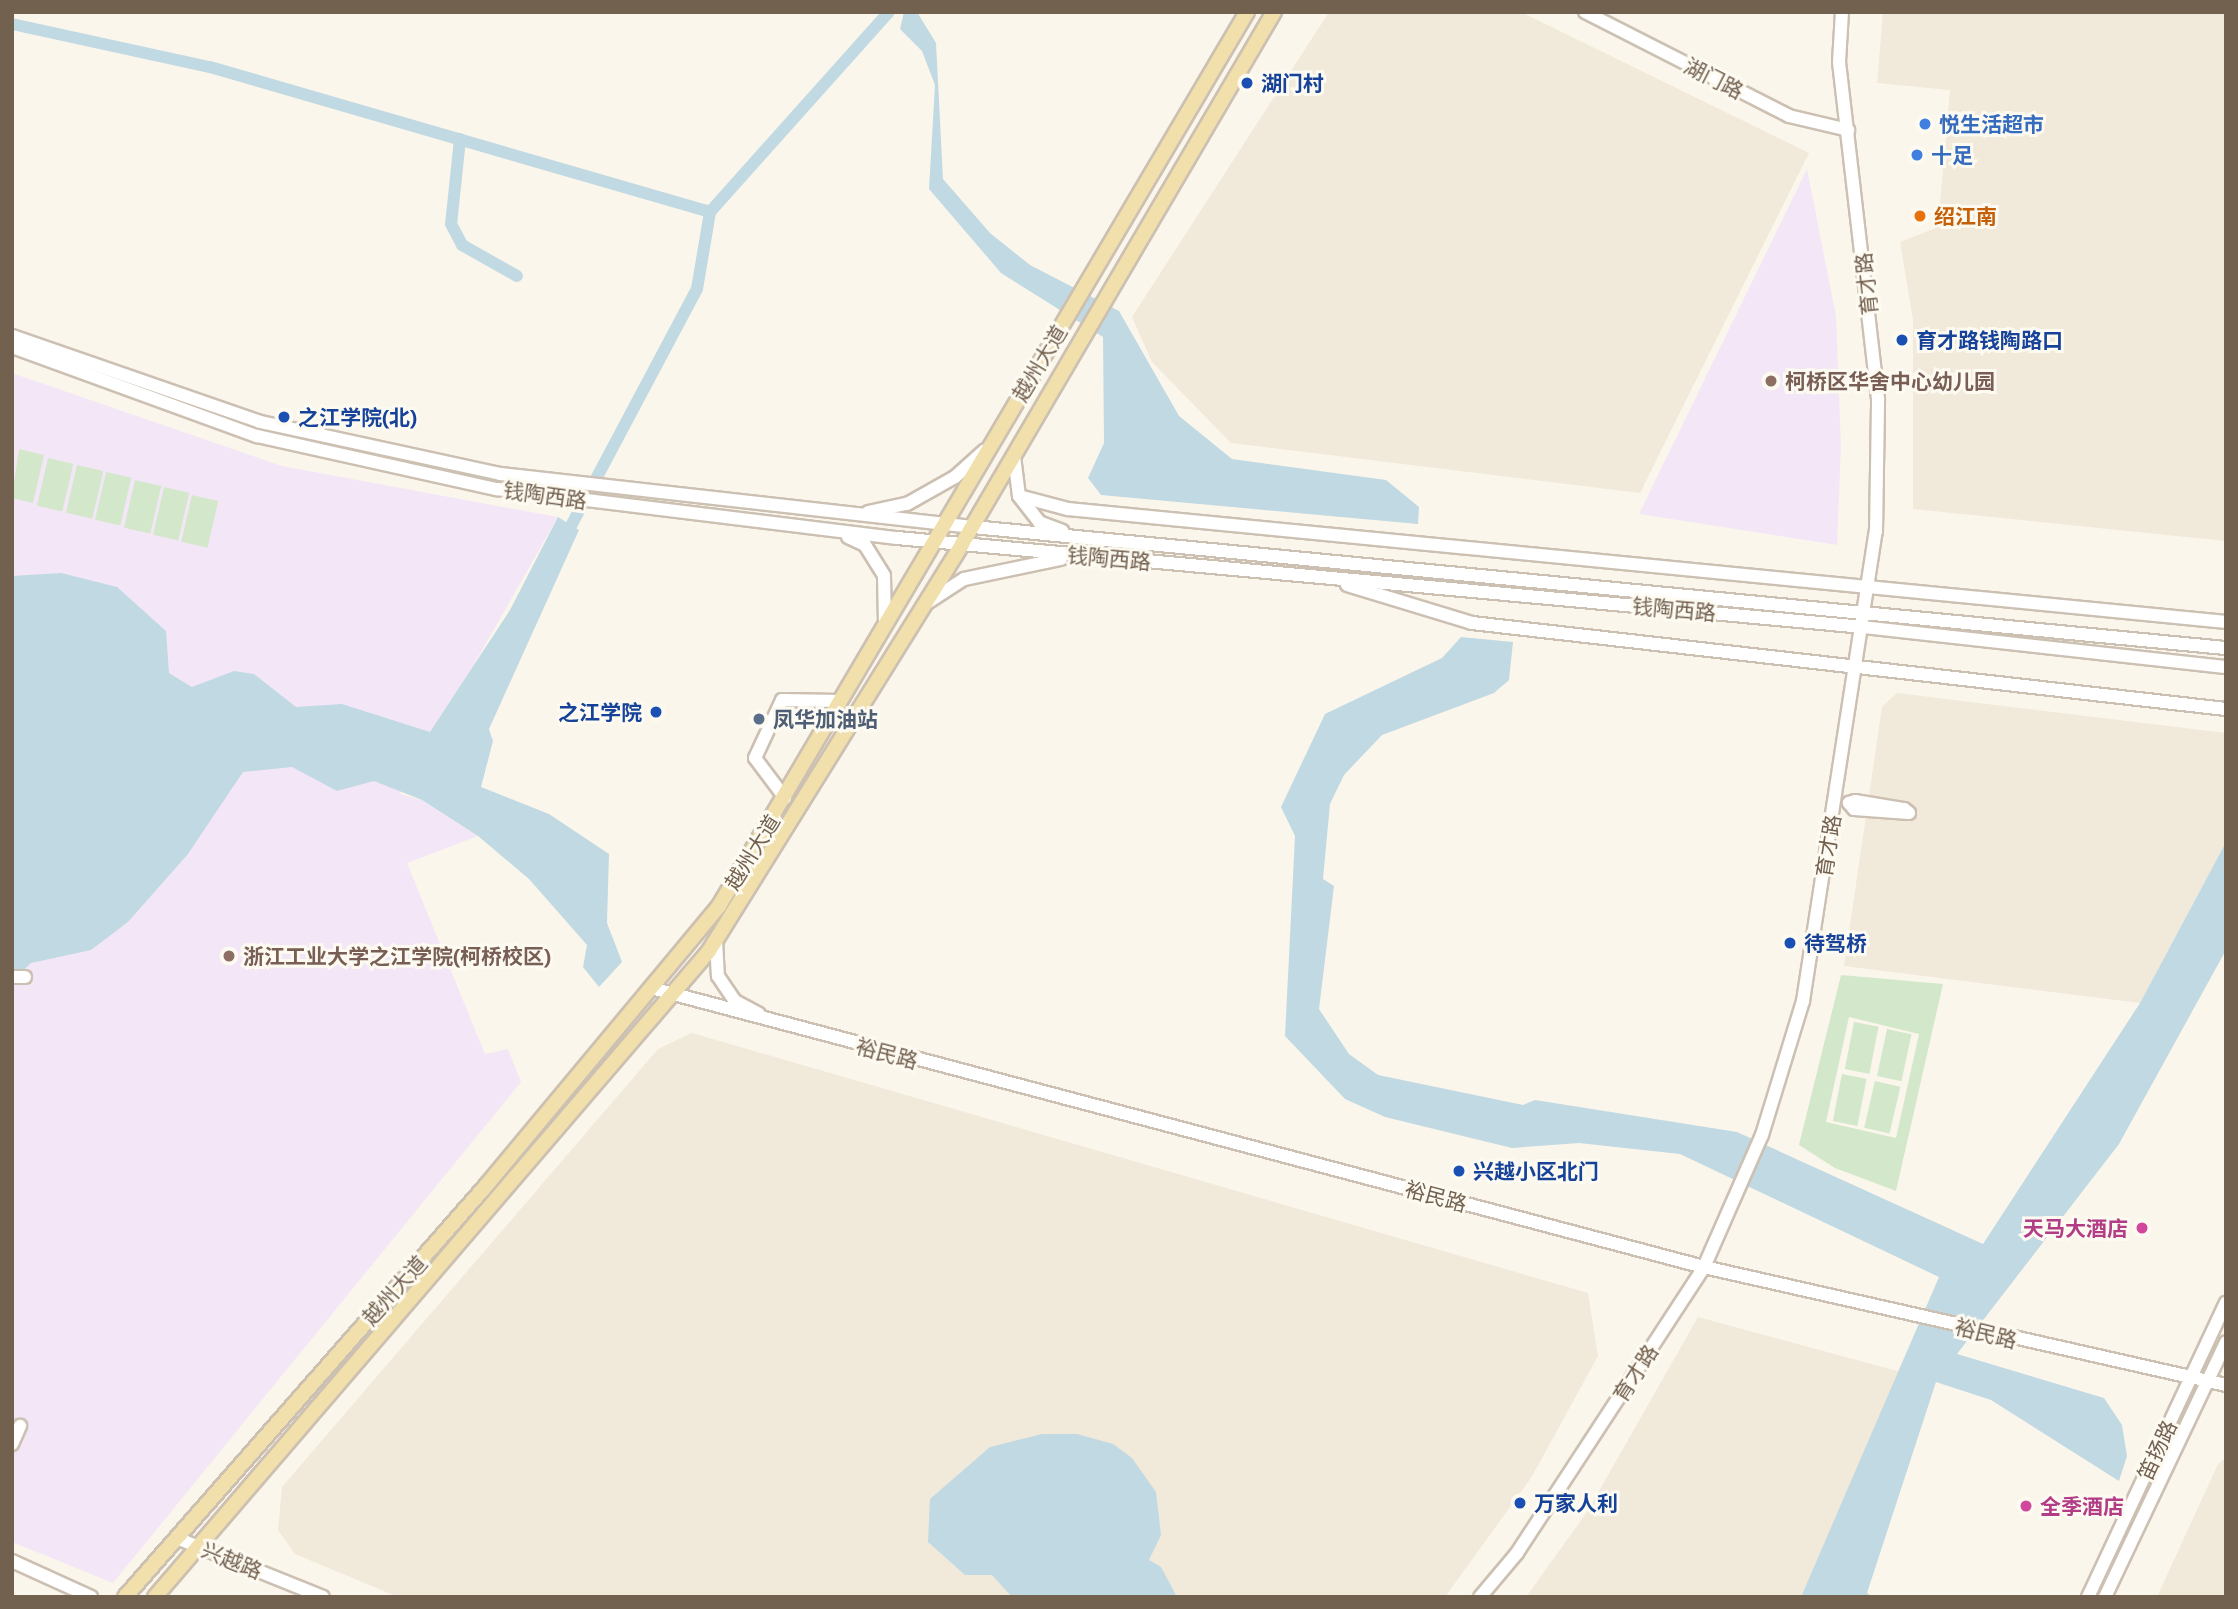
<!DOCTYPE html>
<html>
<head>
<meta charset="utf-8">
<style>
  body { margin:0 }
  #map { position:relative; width:2238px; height:1609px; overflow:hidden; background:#fbf6eb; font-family:"IBM Plex Sans","Noto Sans SC",sans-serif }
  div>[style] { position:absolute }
  .residential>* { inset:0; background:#f1e9da }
  .education>* { inset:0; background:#f3e7f7 }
  .green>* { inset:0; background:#d3e7ca; transform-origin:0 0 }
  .water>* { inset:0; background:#c1d9e3 }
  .canal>* { height:12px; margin:-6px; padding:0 6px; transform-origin:6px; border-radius:6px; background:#c1d9e3 }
  .roads { filter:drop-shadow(2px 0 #ccc0b2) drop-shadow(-2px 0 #ccc0b2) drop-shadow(0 2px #ccc0b2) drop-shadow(0 -2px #ccc0b2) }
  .minor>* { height:12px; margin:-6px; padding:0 6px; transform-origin:6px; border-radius:6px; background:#fff }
  .major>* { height:14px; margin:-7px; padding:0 7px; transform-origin:7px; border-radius:7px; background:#f1e0ab }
  .dots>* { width:19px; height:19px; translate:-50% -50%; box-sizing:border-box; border:4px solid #fdfaf1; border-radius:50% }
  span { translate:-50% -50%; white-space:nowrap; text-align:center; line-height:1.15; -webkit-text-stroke:6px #fdfaf1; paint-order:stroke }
  .street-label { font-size:21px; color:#736150 }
  .transit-label { font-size:21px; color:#164399; font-weight:700 }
  .left { translate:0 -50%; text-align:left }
  .right { translate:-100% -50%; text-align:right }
  .shop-label { font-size:21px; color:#366cbe; font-weight:700 }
  .food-label { font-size:21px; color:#c56008; font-weight:700 }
  .education-label { font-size:21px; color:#785e54; font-weight:700 }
  .service-label { font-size:21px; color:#4e5e75; font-weight:700 }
  .hotel-label { font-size:21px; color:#b23c85; font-weight:700 }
  .frame { position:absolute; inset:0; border:14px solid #736150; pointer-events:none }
</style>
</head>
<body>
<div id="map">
  <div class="residential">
    <i style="clip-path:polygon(1329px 12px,1521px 12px,1809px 153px,1640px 493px,1231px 443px,1152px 362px,1132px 317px)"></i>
    <i style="clip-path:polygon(1883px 12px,2226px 12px,2226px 541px,1913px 509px,1913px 320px,1900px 242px,1938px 227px,1950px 90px,1877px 83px)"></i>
    <i style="clip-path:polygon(1897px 693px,2226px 733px,2226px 842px,2140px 1003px,1844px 966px,1882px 707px)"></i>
    <i style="clip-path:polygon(692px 1033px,1588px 1293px,1598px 1356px,1531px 1478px,1445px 1597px,398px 1597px,295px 1554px,278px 1530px,282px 1487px,658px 1049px)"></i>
    <i style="clip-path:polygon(1698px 1317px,1901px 1372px,1801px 1597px,1526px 1597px,1587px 1512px)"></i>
    <i style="clip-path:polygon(2226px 1458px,2226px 1597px,2157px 1597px,2218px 1464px)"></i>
  </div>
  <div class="education">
    <i style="clip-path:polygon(1807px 169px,1836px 316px,1841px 447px,1837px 545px,1639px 514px)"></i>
    <i style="clip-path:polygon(12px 373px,282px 466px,558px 517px,400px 794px,422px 800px,478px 836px,407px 863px,485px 1054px,508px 1049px,521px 1082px,113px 1583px,12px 1542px)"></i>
  </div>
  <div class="green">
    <i style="clip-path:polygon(19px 449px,44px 455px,33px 503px,12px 498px)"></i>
    <i style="left:48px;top:458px;width:26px;height:49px;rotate:13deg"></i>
    <i style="left:77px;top:465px;width:27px;height:49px;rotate:13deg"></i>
    <i style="left:106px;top:472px;width:26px;height:49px;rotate:13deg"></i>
    <i style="left:135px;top:480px;width:27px;height:49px;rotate:13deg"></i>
    <i style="left:164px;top:487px;width:26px;height:49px;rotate:13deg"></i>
    <i style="left:192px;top:495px;width:27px;height:48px;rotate:13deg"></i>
    <i style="clip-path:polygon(evenodd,1841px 975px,1943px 984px,1896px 1191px,1835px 1168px,1799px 1145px,1841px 975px,1849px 1017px,1919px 1034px,1896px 1138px,1826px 1122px,1849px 1017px)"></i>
    <i style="left:1854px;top:1022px;width:25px;height:48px;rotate:11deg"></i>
    <i style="left:1887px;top:1029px;width:25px;height:48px;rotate:12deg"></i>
    <i style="left:1842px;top:1074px;width:25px;height:48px;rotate:11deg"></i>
    <i style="left:1875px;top:1081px;width:26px;height:48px;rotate:13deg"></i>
  </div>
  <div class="water">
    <i style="clip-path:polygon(904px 12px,917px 12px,936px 43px,943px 179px,990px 233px,1030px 265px,1119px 311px,1179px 416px,1232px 459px,1386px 480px,1419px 507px,1418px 524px,1101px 495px,1088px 478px,1104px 443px,1103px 337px,1001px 273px,929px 189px,935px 85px,922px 51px,900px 29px)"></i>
    <i style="clip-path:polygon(558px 517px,579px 530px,489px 729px,493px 741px,481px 787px,549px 814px,609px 854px,607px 923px,622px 962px,599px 987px,583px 967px,587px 945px,529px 879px,478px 836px,422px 800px,374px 781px,337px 791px,292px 767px,243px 772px,188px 854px,128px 922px,91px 950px,31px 963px,12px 981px,12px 576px,61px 573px,117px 587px,166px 631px,169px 673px,192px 687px,234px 671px,254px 674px,296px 707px,342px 704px,430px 732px,510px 610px)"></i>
    <i style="clip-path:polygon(1461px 637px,1513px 642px,1509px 680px,1494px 693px,1382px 735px,1344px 775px,1330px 804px,1323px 879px,1334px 886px,1319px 1009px,1349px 1054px,1378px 1075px,1523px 1105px,1535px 1100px,1737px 1132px,1983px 1244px,2140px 1003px,2226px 842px,2226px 950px,2119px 1144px,1957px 1354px,2104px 1398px,2122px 1425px,2127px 1456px,2119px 1481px,1991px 1400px,1936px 1382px,1867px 1593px,1873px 1597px,1801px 1597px,1939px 1277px,1680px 1154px,1579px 1143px,1512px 1148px,1385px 1117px,1345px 1099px,1285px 1036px,1295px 836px,1281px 807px,1325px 714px,1442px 658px)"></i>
    <i style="clip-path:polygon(1042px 1434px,1077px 1434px,1113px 1444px,1132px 1458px,1156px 1492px,1161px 1535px,1149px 1560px,1161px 1567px,1177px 1597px,1012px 1597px,992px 1575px,965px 1575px,928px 1542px,930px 1499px,990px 1447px)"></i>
  </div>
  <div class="canal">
    <i style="left:12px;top:24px;width:203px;rotate:12.3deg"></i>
    <i style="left:210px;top:67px;width:521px;rotate:16.17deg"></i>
    <i style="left:460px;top:139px;width:85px;rotate:96deg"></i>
    <i style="left:451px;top:224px;width:24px;rotate:62deg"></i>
    <i style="left:462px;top:245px;width:63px;rotate:29.4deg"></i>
    <i style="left:564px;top:539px;width:283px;rotate:-62deg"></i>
    <i style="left:697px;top:289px;width:78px;rotate:-80.4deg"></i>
    <i style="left:710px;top:212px;width:268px;rotate:-48.2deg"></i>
  </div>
  <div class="roads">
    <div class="minor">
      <i style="left:1585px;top:12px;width:229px;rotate:27deg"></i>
      <i style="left:1789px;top:116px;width:61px;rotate:13.3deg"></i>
      <i style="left:12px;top:336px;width:262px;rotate:19.1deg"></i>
      <i style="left:260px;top:422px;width:246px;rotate:12.2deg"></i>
      <i style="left:500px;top:474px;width:476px;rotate:6.4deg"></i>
      <i style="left:973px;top:527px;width:1259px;rotate:5.52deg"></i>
      <i style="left:12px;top:347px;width:261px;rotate:20deg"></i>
      <i style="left:257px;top:436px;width:246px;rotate:12.5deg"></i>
      <i style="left:497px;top:489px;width:403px;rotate:7deg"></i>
      <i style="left:897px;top:538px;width:970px;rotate:5.26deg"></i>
      <i style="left:1863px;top:627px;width:365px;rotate:6.3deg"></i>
      <i style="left:1014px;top:456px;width:40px;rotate:82.9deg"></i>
      <i style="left:1019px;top:496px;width:33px;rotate:52deg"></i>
      <i style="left:1039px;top:522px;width:25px;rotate:21deg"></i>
      <i style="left:1019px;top:496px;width:51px;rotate:14.9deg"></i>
      <i style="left:1068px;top:509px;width:1164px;rotate:5.57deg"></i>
      <i style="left:868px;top:512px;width:40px;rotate:-12deg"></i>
      <i style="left:907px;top:504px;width:55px;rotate:-29.4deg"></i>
      <i style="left:955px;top:477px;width:40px;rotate:-42deg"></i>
      <i style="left:848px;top:537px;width:19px;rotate:25deg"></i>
      <i style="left:865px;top:545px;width:36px;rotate:58deg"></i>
      <i style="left:884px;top:576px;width:46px;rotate:88.8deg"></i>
      <i style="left:1347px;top:585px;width:131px;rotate:16.9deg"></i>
      <i style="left:1472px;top:623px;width:759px;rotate:6.51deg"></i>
      <i style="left:927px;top:603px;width:44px;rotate:-33deg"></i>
      <i style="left:964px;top:579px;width:99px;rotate:-11.7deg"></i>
      <i style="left:785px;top:798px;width:50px;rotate:-126.9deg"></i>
      <i style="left:755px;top:758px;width:64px;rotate:-65deg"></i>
      <i style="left:782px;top:700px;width:58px;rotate:1deg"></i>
      <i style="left:1855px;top:801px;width:50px;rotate:9.3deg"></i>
      <i style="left:1904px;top:809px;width:6px;rotate:39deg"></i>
      <i style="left:1909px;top:813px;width:55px;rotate:-175.8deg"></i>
      <i style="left:1854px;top:809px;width:8px;rotate:-130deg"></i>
      <i style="left:1849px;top:803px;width:6px;rotate:-18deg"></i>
      <i style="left:716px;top:940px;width:36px;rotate:87deg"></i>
      <i style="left:718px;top:976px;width:30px;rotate:56deg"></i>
      <i style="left:735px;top:1001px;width:27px;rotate:28deg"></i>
      <i style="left:12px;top:977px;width:13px"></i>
      <i style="left:651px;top:988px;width:1089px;rotate:14.84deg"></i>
      <i style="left:1704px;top:1267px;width:535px;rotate:12.74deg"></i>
      <i style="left:12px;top:1444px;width:20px;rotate:-66deg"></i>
      <i style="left:179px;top:1539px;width:155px;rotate:21.9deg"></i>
      <i style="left:12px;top:1561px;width:87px;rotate:24.5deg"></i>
      <i style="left:1480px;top:1597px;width:57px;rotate:-49.9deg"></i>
      <i style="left:1517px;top:1553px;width:342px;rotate:-56.8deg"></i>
      <i style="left:1704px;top:1267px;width:144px;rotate:-66.3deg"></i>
      <i style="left:1762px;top:1135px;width:140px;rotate:-73deg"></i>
      <i style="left:1803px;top:1001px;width:475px;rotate:-81.2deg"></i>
      <i style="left:1876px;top:532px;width:133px;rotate:-89.1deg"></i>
      <i style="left:1878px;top:399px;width:339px;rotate:-96.6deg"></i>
      <i style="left:1839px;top:62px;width:50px;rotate:-86.6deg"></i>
      <i style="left:2088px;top:1597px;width:325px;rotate:-64.9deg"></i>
      <i style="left:2105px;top:1597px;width:282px;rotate:-64.6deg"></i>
    </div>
    <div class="major">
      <i style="left:125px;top:1597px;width:546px;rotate:-48.72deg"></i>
      <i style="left:485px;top:1187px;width:366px;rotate:-50.2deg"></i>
      <i style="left:719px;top:906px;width:1038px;rotate:-59.43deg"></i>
      <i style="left:155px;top:1597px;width:851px;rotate:-49.38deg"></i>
      <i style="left:709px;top:951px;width:479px;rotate:-58.1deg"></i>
      <i style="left:962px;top:544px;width:617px;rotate:-59.61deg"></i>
    </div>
  </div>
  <div class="dots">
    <i style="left:1247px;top:83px;background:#1a4fb4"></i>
    <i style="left:1925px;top:124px;background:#3f7fe0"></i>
    <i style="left:1917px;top:155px;background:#3f7fe0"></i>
    <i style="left:1920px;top:216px;background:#e8710a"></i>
    <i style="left:1902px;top:340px;background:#1a4fb4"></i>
    <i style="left:1771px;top:381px;background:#8d6e63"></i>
    <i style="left:284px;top:417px;background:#1a4fb4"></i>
    <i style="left:656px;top:712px;background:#1a4fb4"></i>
    <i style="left:759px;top:719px;background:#5c6f8a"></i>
    <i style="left:1790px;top:943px;background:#1a4fb4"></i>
    <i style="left:229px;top:956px;background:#8d6e63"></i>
    <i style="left:1459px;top:1171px;background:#1a4fb4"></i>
    <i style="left:2142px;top:1228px;background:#d1479c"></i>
    <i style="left:1520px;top:1503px;background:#1a4fb4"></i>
    <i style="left:2026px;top:1506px;background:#d1479c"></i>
  </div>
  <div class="street-label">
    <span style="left:1714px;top:78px;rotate:27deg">湖门路</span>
    <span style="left:1866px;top:284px;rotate:-96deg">育才路</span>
    <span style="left:1039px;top:363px;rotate:-59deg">越州大道</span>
    <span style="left:545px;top:495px;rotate:8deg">钱陶西路</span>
    <span style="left:1109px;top:558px;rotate:5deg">钱陶西路</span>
    <span style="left:1674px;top:609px;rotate:5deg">钱陶西路</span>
    <span style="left:1828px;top:846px;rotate:-81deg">育才路</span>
    <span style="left:752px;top:852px;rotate:-58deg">越州大道</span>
    <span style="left:887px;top:1053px;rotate:15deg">裕民路</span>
    <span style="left:1436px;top:1196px;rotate:15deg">裕民路</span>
    <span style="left:394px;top:1290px;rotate:-48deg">越州大道</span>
    <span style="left:1986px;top:1333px;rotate:14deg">裕民路</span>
    <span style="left:1635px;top:1373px;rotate:-57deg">育才路</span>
    <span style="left:2157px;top:1450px;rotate:-65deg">笛扬路</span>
    <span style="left:232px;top:1560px;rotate:22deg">兴越路</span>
  </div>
  <div class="transit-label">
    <span class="left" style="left:1261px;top:83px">湖门村</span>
    <span class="left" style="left:1916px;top:340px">育才路钱陶路口</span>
    <span class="left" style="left:298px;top:417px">之江学院(北)</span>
    <span class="right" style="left:642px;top:712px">之江学院</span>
    <span class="left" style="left:1804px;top:943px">待驾桥</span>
    <span class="left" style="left:1473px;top:1171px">兴越小区北门</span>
    <span class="left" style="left:1534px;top:1503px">万家人利</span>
  </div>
  <div class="shop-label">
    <span class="left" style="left:1939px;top:124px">悦生活超市</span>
    <span class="left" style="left:1931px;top:155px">十足</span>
  </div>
  <div class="food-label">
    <span class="left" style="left:1934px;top:216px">绍江南</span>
  </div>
  <div class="education-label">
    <span class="left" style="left:1785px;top:381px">柯桥区华舍中心幼儿园</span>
    <span class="left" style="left:243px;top:956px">浙江工业大学之江学院(柯桥校区)</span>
  </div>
  <div class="service-label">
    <span class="left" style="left:773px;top:719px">凤华加油站</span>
  </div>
  <div class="hotel-label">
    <span class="right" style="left:2128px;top:1228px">天马大酒店</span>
    <span class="left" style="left:2040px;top:1506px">全季酒店</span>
  </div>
  <div class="frame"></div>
</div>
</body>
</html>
